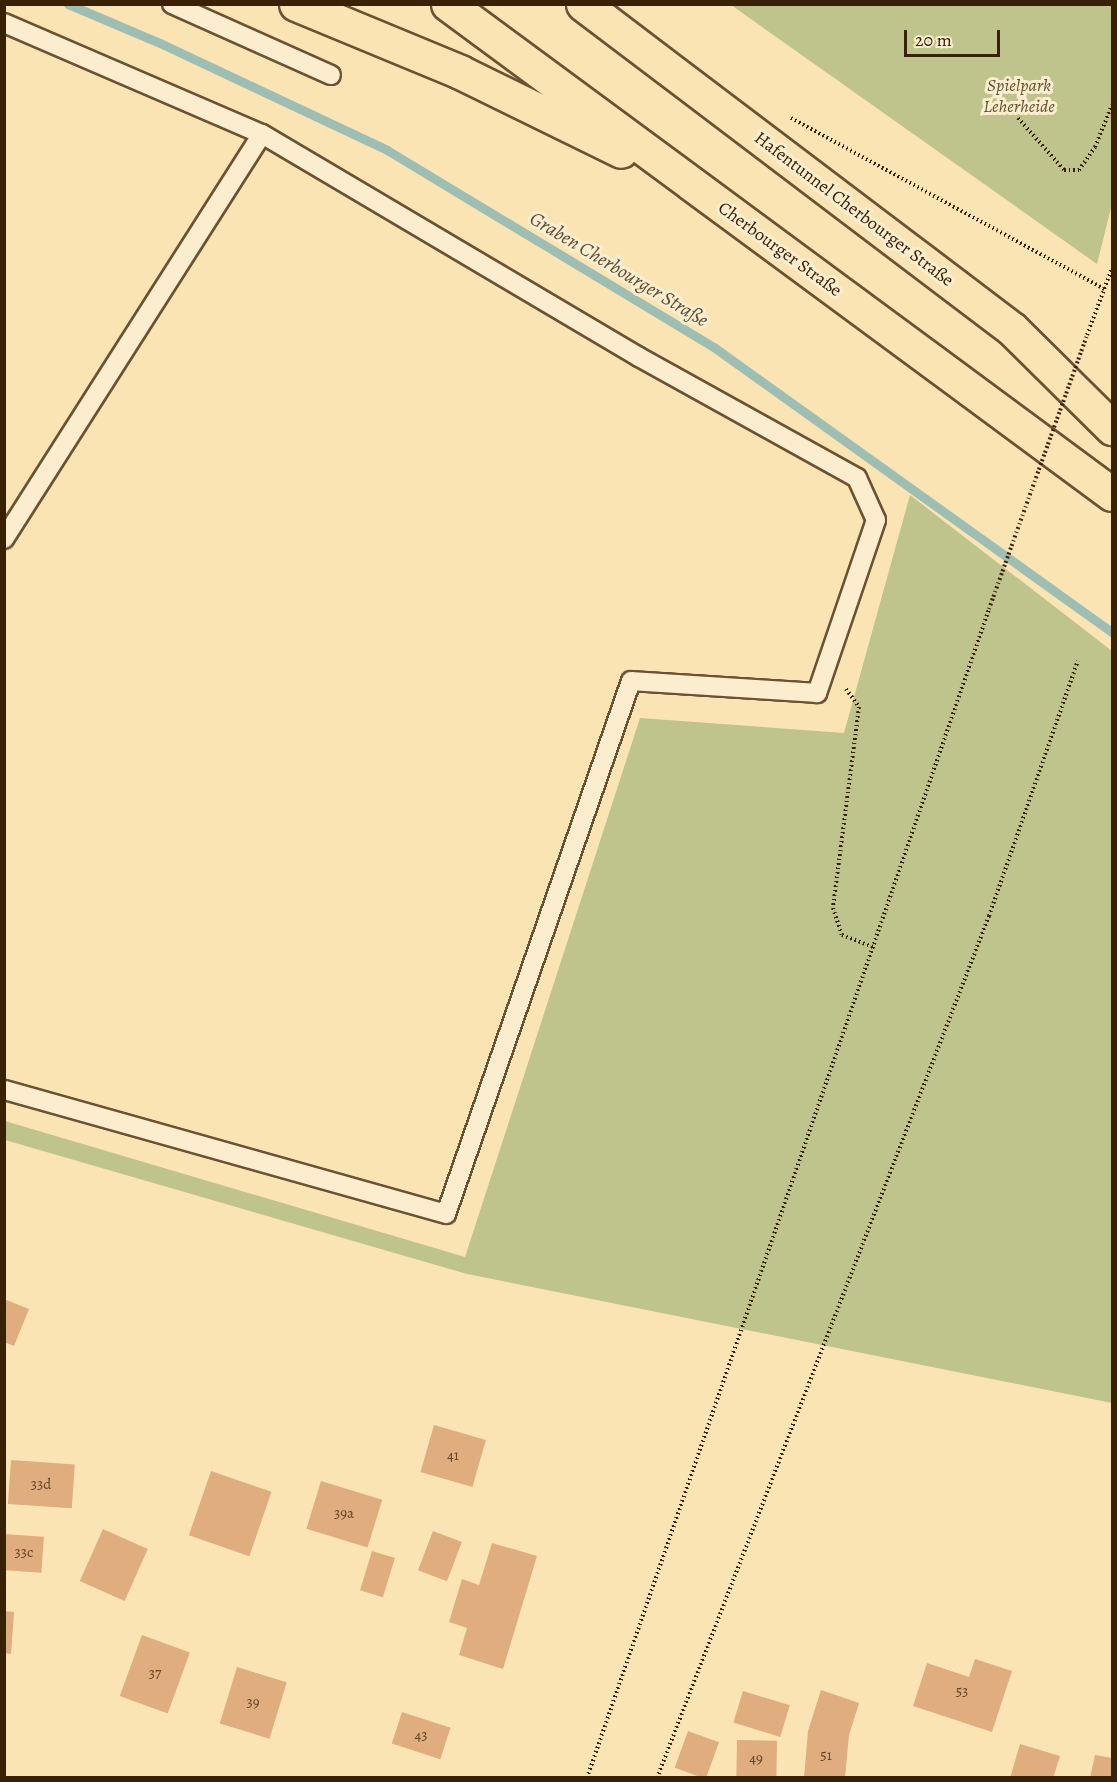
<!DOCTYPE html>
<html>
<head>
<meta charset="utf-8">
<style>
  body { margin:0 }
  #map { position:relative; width:1117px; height:1782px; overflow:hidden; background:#fbe4b4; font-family:Alegreya,serif }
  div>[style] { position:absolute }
  .green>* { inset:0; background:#bfc48c }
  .stream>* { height:9px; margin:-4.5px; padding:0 4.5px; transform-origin:4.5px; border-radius:4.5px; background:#9fbeb3 }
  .building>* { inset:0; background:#e0ad7e; transform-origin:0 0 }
  .path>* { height:4px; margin-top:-2px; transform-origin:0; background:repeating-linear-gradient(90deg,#392106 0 1.5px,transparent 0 4.5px) }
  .roads { filter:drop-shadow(2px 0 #6a5232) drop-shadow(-2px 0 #6a5232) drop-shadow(0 2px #6a5232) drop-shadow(0 -2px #6a5232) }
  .service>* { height:18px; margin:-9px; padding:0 9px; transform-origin:9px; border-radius:9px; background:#fcedce }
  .primary>* { height:33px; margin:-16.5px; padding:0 16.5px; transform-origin:16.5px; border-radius:16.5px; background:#fbe4b4 }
  .path-bridge>* { height:4px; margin-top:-2px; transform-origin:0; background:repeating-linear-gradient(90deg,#392106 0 1.5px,transparent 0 4.5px) }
  span { translate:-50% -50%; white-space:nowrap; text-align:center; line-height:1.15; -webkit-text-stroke:6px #fcedce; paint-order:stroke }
  .number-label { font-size:15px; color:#634424 }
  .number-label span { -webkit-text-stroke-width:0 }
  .park-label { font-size:18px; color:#61522e; font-style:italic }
  .street-label { font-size:18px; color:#392106 }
  .water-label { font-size:20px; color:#58503a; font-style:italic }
  .frame { position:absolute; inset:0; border:6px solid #392106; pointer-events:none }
  .scale { position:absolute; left:904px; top:30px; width:96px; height:27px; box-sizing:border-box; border:3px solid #392106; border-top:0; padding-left:8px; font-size:18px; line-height:21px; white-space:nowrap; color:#392106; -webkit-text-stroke:4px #fcedce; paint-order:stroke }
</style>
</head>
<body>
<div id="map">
  <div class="green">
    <i style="clip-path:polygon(731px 5px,1112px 5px,1112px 204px,1097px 264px)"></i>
    <i style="clip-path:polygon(910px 495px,1112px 651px,1112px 1403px,467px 1274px,5px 1140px,5px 1121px,465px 1257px,640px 718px,844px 733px)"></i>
  </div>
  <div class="stream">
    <i style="left:68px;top:4px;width:100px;rotate:23deg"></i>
    <i style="left:160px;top:43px;width:251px;rotate:25.2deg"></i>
    <i style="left:387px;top:150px;width:383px;rotate:31.1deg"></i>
    <i style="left:715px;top:348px;width:488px;rotate:35.6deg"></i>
  </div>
  <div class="building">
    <i style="clip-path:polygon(4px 1299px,29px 1309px,14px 1346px,4px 1342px)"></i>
    <i style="left:434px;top:1425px;width:54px;height:49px;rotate:16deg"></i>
    <i style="left:11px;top:1460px;width:64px;height:44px;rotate:4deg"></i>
    <i style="left:211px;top:1471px;width:64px;height:68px;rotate:19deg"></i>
    <i style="left:321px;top:1481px;width:64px;height:50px;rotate:17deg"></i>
    <i style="left:103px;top:1529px;width:49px;height:57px;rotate:24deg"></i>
    <i style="left:433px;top:1531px;width:31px;height:42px;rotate:21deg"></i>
    <i style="left:4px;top:1534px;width:40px;height:36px;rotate:4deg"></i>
    <i style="clip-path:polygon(492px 1543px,537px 1556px,503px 1669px,459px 1655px,467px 1628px,449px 1622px,462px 1579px,479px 1585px)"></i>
    <i style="left:372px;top:1551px;width:24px;height:41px;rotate:17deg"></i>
    <i style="clip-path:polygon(4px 1611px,14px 1612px,11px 1654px,4px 1653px)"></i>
    <i style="left:142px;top:1635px;width:51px;height:65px;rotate:20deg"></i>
    <i style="clip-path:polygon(975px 1659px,1012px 1671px,992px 1732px,913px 1706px,927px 1663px,969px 1677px)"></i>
    <i style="left:237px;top:1667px;width:52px;height:59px;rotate:17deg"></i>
    <i style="clip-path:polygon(821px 1690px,859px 1703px,849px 1735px,845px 1778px,804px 1778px,808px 1731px)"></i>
    <i style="left:743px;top:1691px;width:49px;height:33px;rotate:17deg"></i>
    <i style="left:402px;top:1712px;width:51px;height:33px;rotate:18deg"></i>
    <i style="left:688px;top:1731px;width:33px;height:39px;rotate:20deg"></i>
    <i style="left:737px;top:1740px;width:40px;height:38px;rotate:1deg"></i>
    <i style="clip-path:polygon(1020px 1744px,1060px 1756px,1053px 1778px,1010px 1778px)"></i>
    <i style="clip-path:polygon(1095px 1755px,1112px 1758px,1112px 1778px,1090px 1778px)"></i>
  </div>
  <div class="path">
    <i style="left:791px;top:118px;width:357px;rotate:28.6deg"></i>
    <i style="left:1018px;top:118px;width:69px;rotate:48.5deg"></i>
    <i style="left:1064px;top:170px;width:15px"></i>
    <i style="left:1079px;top:170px;width:28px;rotate:-55deg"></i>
    <i style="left:1095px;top:147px;width:45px;rotate:-68deg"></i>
    <i style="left:1087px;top:335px;width:72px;rotate:-69.5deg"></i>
    <i style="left:846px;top:689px;width:22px;rotate:54deg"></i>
    <i style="left:859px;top:707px;width:203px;rotate:97.4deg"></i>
    <i style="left:833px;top:908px;width:28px;rotate:72deg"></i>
    <i style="left:842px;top:935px;width:33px;rotate:21deg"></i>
    <i style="left:587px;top:1778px;width:1236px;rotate:-71.02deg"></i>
    <i style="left:657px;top:1778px;width:924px;rotate:-68.94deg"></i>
    <i style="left:989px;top:916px;width:270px;rotate:-70.8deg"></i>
  </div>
  <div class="roads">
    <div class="service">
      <i style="left:172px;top:4px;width:174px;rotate:24.1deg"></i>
      <i style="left:4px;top:23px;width:281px;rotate:23.3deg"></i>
      <i style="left:262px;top:134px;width:438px;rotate:30.6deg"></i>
      <i style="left:639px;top:357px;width:249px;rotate:29deg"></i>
      <i style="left:857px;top:478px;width:46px;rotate:65.7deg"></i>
      <i style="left:876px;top:520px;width:183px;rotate:108.8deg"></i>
      <i style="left:817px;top:693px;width:186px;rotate:-176.3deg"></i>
      <i style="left:631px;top:681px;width:564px;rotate:109.14deg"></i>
      <i style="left:446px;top:1214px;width:459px;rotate:-164.3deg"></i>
      <i style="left:4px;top:539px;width:480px;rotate:-57.5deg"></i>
    </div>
    <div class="primary">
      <i style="left:296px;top:4px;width:178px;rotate:22.5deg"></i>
      <i style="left:460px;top:72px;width:179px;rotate:26.1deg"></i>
      <i style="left:448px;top:4px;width:825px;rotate:36.43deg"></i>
      <i style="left:583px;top:4px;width:538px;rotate:37.15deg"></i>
      <i style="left:1012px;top:329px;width:141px;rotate:44.7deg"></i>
    </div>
  </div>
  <div class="path-bridge">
    <i style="left:989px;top:609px;width:291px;rotate:-70.3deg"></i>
  </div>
  <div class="number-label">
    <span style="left:453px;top:1456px">41</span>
    <span style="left:41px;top:1485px">33d</span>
    <span style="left:344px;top:1514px">39a</span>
    <span style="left:24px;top:1553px">33c</span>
    <span style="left:155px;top:1674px">37</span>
    <span style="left:962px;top:1692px">53</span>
    <span style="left:253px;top:1703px">39</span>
    <span style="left:421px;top:1736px">43</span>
    <span style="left:826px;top:1756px">51</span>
    <span style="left:756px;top:1759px">49</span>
  </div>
  <div class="park-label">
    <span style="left:1019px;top:96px">Spielpark<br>Leherheide</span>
  </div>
  <div class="street-label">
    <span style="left:854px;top:209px;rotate:37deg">Hafentunnel Cherbourger Straße</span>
    <span style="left:780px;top:249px;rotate:36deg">Cherbourger Straße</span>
  </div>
  <div class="water-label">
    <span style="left:619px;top:269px;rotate:31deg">Graben Cherbourger Straße</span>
  </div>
  <div class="frame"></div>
  <div class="scale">20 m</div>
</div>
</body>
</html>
